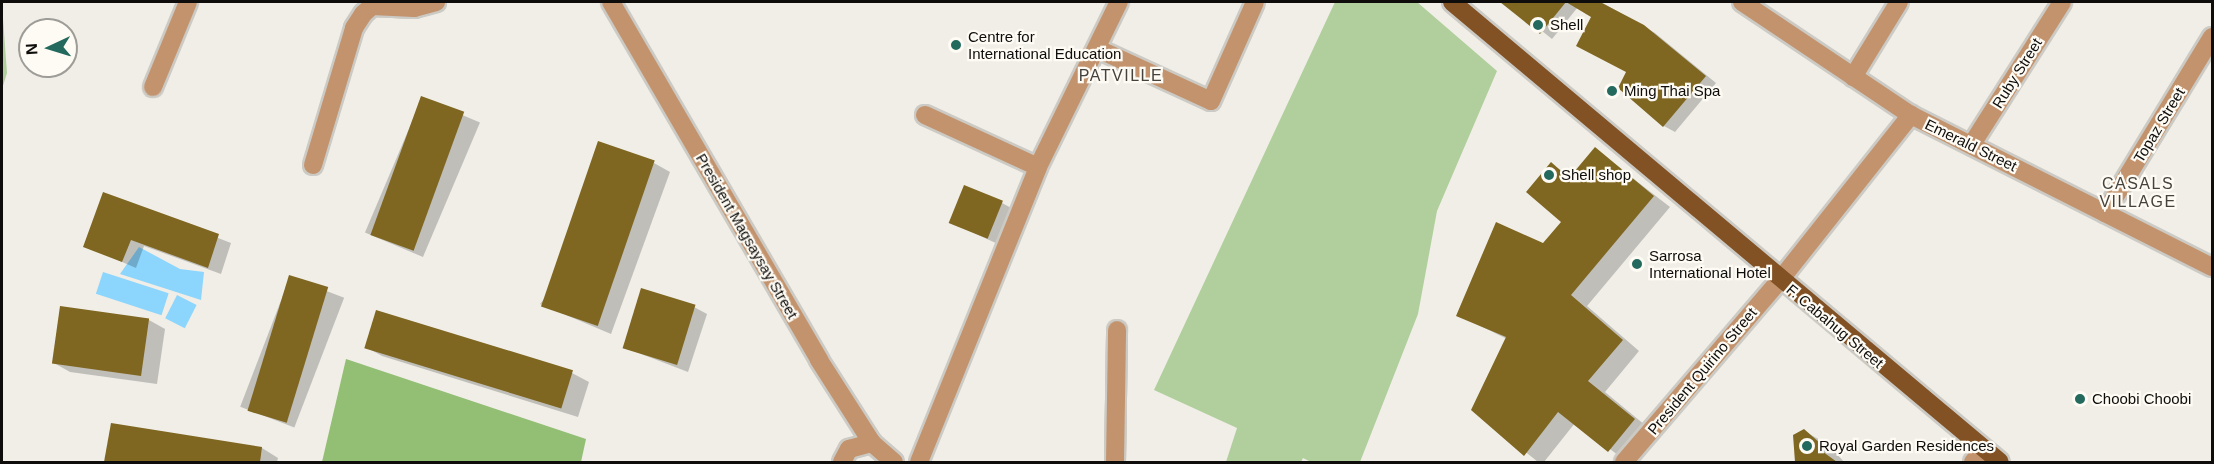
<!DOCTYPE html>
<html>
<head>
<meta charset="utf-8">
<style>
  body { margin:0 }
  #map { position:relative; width:2214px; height:464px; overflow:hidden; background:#f0eee7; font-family:Arial,sans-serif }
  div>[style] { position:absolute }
  .green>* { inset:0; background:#b0cf9d }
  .forest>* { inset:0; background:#92bf73 }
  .water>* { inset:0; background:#8cd5fd; transform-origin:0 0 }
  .shadow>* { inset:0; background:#0003; transform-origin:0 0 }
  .building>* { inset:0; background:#7f6621; transform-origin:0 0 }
  .roads { filter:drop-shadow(2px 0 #cccac4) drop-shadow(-2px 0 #cccac4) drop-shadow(0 2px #cccac4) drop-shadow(0 -2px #cccac4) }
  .minor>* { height:18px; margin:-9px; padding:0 9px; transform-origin:9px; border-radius:9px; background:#c3936d }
  .major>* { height:18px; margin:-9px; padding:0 9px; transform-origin:9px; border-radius:9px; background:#825124 }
  .dots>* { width:16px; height:16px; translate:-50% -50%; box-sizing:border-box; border:3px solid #fefbf4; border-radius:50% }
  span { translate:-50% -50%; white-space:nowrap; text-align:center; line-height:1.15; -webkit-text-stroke:4.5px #fefbf4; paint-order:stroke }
  .poi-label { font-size:15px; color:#0e0d0b }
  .left { translate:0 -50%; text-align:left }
  .street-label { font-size:15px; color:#0e0d0b }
  .neighbourhood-label { font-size:16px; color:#45423d; letter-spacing:1.5px }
  .frame { position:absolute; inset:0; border:3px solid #0e0d0b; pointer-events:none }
  .north { position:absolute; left:18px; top:18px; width:60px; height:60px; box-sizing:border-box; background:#fefbf4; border:2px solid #9e9c97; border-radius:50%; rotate:266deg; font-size:16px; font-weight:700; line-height:24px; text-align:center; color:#0e0d0b }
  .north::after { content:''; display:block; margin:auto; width:21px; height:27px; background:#23695d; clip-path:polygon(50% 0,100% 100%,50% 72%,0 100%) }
</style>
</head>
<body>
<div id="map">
  <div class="green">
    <i style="clip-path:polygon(1335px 2px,1417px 2px,1497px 71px,1437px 211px,1418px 314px,1360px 462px,1311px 462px,1303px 458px,1301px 462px,1226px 462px,1237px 428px,1154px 390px)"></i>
    <i style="clip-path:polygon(2px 5px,7px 73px,2px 89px)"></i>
  </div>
  <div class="forest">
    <i style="clip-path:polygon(346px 359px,586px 439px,581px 462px,322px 462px)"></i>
  </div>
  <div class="water">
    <i style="clip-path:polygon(139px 247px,180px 269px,204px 272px,201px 300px,120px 274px)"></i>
    <i style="left:103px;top:272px;width:69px;height:23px;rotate:18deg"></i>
    <i style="left:177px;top:295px;width:22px;height:26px;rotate:27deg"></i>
  </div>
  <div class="shadow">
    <i style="clip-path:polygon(1506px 2px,1601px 2px,1655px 33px,1716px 83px,1675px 132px,1664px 126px,1593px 17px,1578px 7px,1552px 39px)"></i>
    <i style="left:422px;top:98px;width:63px;height:146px;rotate:23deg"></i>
    <i style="clip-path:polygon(1595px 149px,1670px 207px,1587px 306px,1639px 351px,1605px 392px,1651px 430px,1626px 461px,1575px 423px,1544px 462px,1538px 462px,1473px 410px,1507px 339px,1458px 315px,1544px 244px,1563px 221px,1551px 164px,1572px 177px)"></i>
    <i style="clip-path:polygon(654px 163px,670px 172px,611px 334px,540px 304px)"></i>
    <i style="clip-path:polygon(104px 194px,231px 243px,221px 274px,144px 246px,136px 268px,85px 246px)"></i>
    <i style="clip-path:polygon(1002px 203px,1015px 210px,1000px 245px,950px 222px)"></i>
    <i style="left:290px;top:277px;width:58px;height:139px;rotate:21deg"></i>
    <i style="clip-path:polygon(694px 307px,707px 314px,688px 372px,623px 347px)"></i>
    <i style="clip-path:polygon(149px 320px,165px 329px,157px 384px,70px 372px,54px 363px)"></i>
    <i style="clip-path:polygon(366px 347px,572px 373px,589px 382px,578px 417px,382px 356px)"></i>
    <i style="clip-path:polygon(112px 424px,262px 448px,278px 458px,277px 462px,106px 462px)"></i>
    <i style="clip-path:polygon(1804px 431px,1829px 445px,1844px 462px,1796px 462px,1794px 436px)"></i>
  </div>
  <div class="building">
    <i style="clip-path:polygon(1500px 2px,1566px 2px,1540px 34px)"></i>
    <i style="clip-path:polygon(1566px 2px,1600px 2px,1644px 25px,1706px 76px,1663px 127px,1618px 88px,1626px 72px,1576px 46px,1591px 17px)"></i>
    <i style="left:421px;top:96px;width:46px;height:148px;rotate:20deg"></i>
    <i style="left:598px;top:141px;width:60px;height:175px;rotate:19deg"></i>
    <i style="clip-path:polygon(1595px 147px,1654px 196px,1571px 295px,1623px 340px,1588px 381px,1635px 419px,1608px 452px,1558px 412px,1524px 456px,1471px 410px,1506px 337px,1456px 316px,1496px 222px,1543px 243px,1561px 222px,1526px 192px,1551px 162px,1569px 178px)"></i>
    <i style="left:964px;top:185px;width:42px;height:41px;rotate:22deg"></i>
    <i style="clip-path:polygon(103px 192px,219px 234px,208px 268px,131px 240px,122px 262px,83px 247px)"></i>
    <i style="left:289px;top:275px;width:41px;height:142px;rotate:17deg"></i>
    <i style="left:641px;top:288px;width:57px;height:63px;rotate:17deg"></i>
    <i style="left:60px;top:306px;width:90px;height:58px;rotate:8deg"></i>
    <i style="left:376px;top:310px;width:206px;height:40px;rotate:17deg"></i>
    <i style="clip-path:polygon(111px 423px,262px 447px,260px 462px,104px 462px)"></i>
    <i style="clip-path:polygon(1804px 429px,1821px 444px,1819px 449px,1837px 462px,1795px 462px,1793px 435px)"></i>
  </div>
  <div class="roads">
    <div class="minor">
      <i style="left:611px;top:2px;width:414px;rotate:59.8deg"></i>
      <i style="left:819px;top:360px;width:98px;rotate:57.4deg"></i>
      <i style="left:872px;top:443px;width:29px;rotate:41deg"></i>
      <i style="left:1742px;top:2px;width:203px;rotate:33.8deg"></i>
      <i style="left:1911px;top:115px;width:337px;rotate:26.8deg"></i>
      <i style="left:1098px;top:49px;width:124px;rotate:24.7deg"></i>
      <i style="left:1211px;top:101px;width:108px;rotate:-66deg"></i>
      <i style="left:1853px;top:77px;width:88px;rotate:-58.5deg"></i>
      <i style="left:153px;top:87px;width:92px;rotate:-67.6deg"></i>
      <i style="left:925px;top:115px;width:124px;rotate:24.7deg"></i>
      <i style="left:1972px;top:144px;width:168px;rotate:-57.6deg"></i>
      <i style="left:313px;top:165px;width:143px;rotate:-73.3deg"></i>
      <i style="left:354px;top:28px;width:17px;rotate:-57deg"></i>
      <i style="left:363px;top:14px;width:12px;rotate:-42deg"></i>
      <i style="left:372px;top:6px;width:42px;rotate:2.7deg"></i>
      <i style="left:414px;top:8px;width:23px;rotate:-15deg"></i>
      <i style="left:2105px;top:213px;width:206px;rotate:-58.7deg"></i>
      <i style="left:842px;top:462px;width:15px;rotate:-62deg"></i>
      <i style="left:849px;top:449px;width:24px;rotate:-15deg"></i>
      <i style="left:919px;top:462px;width:318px;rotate:-68deg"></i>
      <i style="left:1038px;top:167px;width:184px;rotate:-63.9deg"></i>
      <i style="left:1115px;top:462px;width:132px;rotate:-89.1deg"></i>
      <i style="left:1624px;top:462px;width:240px;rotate:-49.4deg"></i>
      <i style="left:1780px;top:280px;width:211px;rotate:-51.6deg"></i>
      <i style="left:1973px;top:462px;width:16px;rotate:-50deg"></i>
    </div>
    <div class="major">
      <i style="left:1452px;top:2px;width:715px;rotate:40.01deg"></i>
    </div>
  </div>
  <div class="dots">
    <i style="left:1538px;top:25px;background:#23695d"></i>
    <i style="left:956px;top:45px;background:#23695d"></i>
    <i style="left:1612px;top:91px;background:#23695d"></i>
    <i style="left:1549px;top:175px;background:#23695d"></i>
    <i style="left:1637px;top:264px;background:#23695d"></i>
    <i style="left:2080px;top:399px;background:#23695d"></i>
    <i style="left:1807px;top:446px;background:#23695d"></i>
  </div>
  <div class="poi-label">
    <span class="left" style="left:1550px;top:25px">Shell</span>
    <span class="left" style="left:968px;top:45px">Centre for<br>International Education</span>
    <span class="left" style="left:1624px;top:91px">Ming Thai Spa</span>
    <span class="left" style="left:1561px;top:175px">Shell shop</span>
    <span class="left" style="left:1649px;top:264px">Sarrosa<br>International Hotel</span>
    <span class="left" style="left:2092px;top:399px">Choobi Choobi</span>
    <span class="left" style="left:1819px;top:446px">Royal Garden Residences</span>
  </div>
  <div class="street-label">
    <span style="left:2017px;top:73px;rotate:-58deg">Ruby Street</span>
    <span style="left:2159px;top:125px;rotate:-59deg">Topaz Street</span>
    <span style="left:1971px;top:145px;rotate:26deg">Emerald Street</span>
    <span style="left:747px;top:236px;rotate:60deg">President Magsaysay Street</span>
    <span style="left:1835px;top:326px;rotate:40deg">F. Cabahug Street</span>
    <span style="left:1702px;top:371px;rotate:-50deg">President Quirino Street</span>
  </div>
  <div class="neighbourhood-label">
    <span style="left:1121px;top:76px">PATVILLE</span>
    <span style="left:2138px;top:193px">CASALS<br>VILLAGE</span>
  </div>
  <div class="frame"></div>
  <div class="north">N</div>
</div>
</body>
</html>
